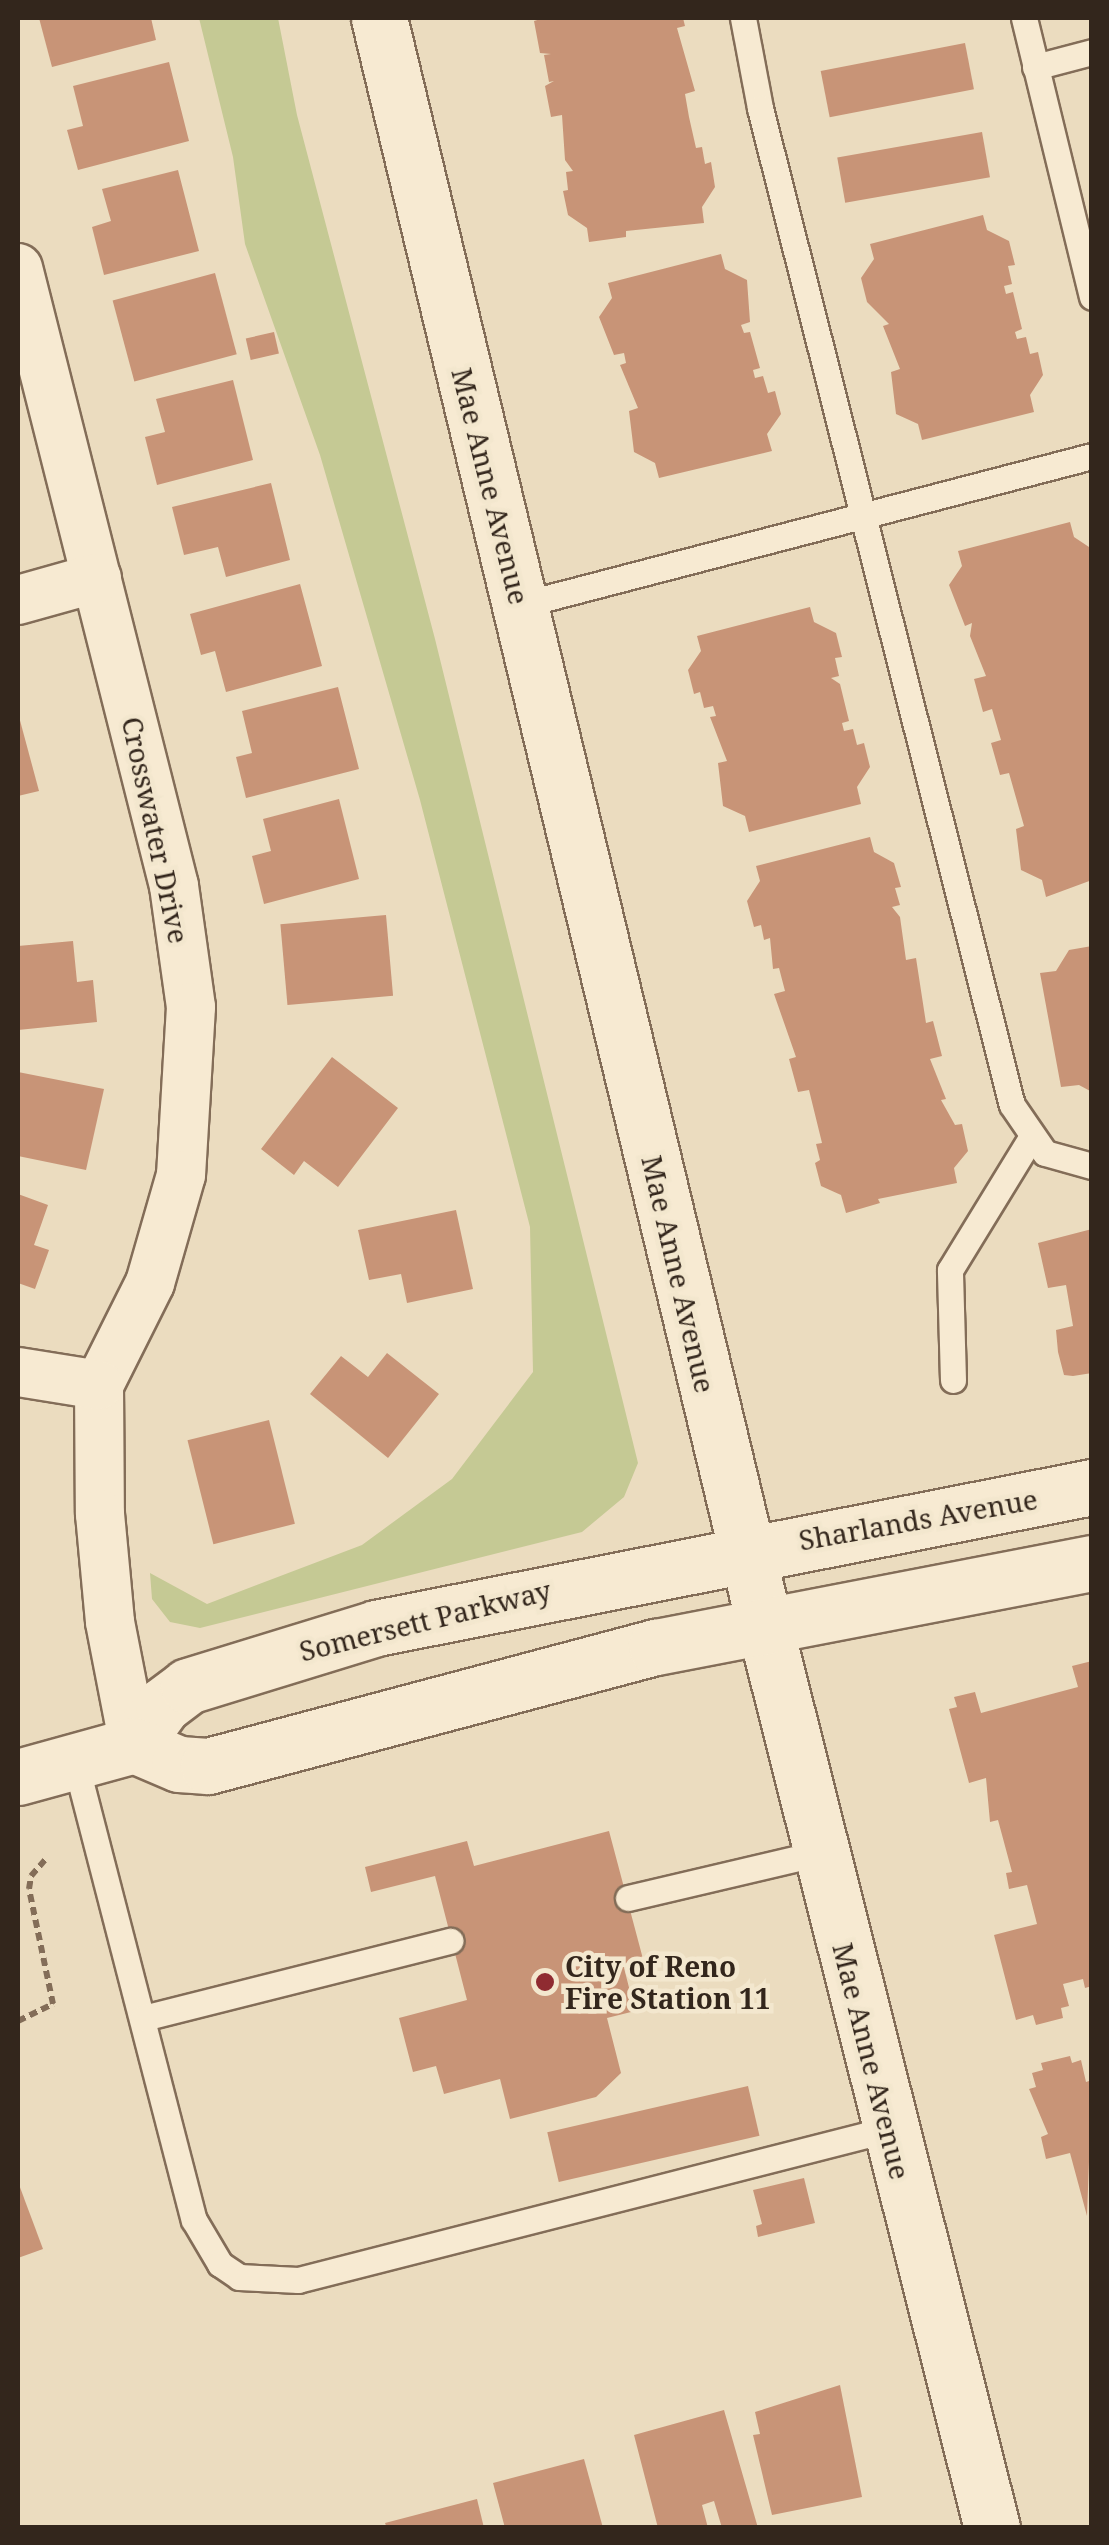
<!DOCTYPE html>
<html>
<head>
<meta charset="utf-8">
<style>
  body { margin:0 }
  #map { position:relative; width:1109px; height:2545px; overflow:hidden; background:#ebdcbf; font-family:"Noto Serif",serif }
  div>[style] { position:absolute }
  .green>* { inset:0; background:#c5c994 }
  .building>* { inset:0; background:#c89477; transform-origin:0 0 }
  .path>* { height:6px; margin-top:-3px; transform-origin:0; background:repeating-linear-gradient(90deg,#836d58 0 8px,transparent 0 13px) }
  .roads { filter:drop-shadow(2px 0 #836d58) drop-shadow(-2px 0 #836d58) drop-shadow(0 2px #836d58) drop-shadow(0 -2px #836d58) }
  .service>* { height:25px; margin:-12.5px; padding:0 12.5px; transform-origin:12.5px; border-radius:12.5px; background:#f7ead2 }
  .minor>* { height:48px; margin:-24px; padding:0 24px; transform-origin:24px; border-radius:24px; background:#f7ead2 }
  .tertiary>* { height:55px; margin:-27.5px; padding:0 27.5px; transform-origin:27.5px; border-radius:27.5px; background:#f7ead2 }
  .secondary>* { height:55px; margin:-27.5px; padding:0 27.5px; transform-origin:27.5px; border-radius:27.5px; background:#f7ead2 }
  .dots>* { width:28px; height:28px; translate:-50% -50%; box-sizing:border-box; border:5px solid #f3e7ce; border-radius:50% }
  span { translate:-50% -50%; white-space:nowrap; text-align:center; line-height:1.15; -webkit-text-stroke:9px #f3e7ce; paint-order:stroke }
  .street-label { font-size:28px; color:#33261c }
  .poi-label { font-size:28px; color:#33261c; font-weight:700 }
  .left { translate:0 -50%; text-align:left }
  .frame { position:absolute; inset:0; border:20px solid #33261c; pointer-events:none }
</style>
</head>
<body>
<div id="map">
  <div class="green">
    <i style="clip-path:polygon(199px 18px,278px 18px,297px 115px,435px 639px,638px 1463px,624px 1497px,582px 1532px,200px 1628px,170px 1622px,152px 1599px,150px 1573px,207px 1604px,362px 1545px,452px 1479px,533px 1372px,530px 1227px,420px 800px,320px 455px,245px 244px,233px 157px)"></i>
  </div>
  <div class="building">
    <i style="clip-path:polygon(39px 18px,151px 18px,156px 40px,52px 67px)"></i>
    <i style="clip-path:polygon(544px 18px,683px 18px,685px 26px,677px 28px,695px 91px,685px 94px,689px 117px,696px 148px,702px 147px,705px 164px,711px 162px,715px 187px,702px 207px,704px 223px,626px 231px,626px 237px,589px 242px,587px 228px,568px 215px,563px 191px,568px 190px,566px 172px,573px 171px,565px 160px,562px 115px,551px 117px,545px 86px,554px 81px,549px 82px,544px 55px,551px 54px,540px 53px,534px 21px)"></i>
    <i style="left:965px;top:43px;width:47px;height:147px;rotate:79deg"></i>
    <i style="clip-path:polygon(169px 62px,189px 141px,78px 170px,67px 130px,83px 126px,73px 86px)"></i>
    <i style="left:982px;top:132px;width:46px;height:147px;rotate:80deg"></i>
    <i style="clip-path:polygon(178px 170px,199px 251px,104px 275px,92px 227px,111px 221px,102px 189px)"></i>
    <i style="clip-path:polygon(983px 215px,987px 230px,1009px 241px,1015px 265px,1008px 266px,1012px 284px,1004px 286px,1006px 294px,1013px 292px,1022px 329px,1015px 332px,1017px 339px,1026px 337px,1030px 354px,1038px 352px,1043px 375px,1030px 395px,1034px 412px,922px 440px,918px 424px,896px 414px,891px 372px,900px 369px,883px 326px,889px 324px,867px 302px,861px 278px,874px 259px,870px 244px)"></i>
    <i style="clip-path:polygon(721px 254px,725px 269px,747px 280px,750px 322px,741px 325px,744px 333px,750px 332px,760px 368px,753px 370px,755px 378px,763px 376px,768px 393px,775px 391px,781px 414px,767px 434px,772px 451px,659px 478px,655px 463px,634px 452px,629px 411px,638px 408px,620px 365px,626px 363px,624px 353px,614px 355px,599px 317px,612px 298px,608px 283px)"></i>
    <i style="left:215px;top:273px;width:84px;height:106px;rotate:75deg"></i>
    <i style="left:274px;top:332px;width:22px;height:29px;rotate:77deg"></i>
    <i style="clip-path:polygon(233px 380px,253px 460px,157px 485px,145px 437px,165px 432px,156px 399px)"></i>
    <i style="clip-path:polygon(271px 483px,290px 560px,226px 577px,218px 547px,184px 555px,172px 507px)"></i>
    <i style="clip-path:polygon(1070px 522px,1074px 537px,1092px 549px,1092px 880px,1046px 897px,1042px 880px,1021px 870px,1016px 829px,1024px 826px,1009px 773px,1000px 775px,991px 743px,1001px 740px,992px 709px,983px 712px,974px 679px,986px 676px,970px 636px,972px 623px,965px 626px,949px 585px,962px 566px,958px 551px)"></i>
    <i style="clip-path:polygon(300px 584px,322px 666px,226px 692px,215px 651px,201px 655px,190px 614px)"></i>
    <i style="clip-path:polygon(810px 607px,814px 622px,836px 633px,842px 657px,835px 658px,839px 676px,831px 678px,840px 684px,849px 721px,842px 723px,844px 731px,853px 729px,857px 745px,864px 743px,870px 767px,857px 787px,861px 804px,749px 832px,745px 816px,723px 806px,718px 763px,727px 761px,710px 717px,716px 716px,713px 706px,704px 708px,700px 692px,694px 694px,688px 670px,701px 651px,697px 636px)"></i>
    <i style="clip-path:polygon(338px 687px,359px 769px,246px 798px,236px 757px,252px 753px,242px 711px)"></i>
    <i style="clip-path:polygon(18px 713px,39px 791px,18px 796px)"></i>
    <i style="clip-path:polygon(339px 799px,359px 879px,264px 904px,252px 856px,271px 851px,263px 819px)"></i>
    <i style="clip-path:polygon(870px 837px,874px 852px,894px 863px,901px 887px,895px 888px,900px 905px,892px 907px,900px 917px,906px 960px,916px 958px,926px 1023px,933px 1021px,942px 1056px,930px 1059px,946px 1099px,941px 1100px,955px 1125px,962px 1124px,968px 1151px,954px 1168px,957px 1183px,878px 1199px,880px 1203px,846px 1213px,841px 1195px,821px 1186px,815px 1163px,820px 1160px,816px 1144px,822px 1143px,809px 1090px,798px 1092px,789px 1059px,796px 1057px,774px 994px,785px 991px,779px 968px,773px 969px,770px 938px,764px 940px,761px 925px,754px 927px,747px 901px,760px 881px,756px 866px)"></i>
    <i style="left:386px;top:915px;width:81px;height:106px;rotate:85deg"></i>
    <i style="clip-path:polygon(73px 941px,77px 982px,93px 980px,97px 1022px,18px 1030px,18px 946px)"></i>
    <i style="clip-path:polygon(1092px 946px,1092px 1092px,1079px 1085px,1061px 1087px,1040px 973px,1056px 971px,1069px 950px)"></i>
    <i style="clip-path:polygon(332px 1057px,398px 1108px,338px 1187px,304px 1161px,294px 1175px,261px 1149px)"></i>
    <i style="clip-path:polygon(18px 1072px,104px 1089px,86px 1170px,18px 1156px)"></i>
    <i style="clip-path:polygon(18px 1194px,48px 1205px,34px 1245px,49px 1250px,35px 1289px,18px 1283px)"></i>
    <i style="clip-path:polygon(456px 1210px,473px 1289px,407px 1303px,401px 1274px,369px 1280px,358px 1230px)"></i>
    <i style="clip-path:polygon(1092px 1229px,1092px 1373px,1073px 1376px,1064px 1375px,1058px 1352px,1056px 1330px,1073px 1326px,1066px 1285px,1048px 1288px,1038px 1243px)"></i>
    <i style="clip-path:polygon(387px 1353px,439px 1394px,388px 1458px,310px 1394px,341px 1356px,368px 1377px)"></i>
    <i style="left:269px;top:1420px;width:107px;height:84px;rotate:76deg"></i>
    <i style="clip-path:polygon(1092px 1661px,1092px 1986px,1085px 1988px,1083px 1979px,1063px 1984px,1069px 2006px,1061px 2008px,1063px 2018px,1036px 2025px,1033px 2015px,1016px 2020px,994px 1935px,1037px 1924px,1027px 1885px,1009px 1889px,1006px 1873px,1012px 1872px,998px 1820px,990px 1822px,986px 1778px,969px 1783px,949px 1709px,957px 1707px,954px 1697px,975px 1692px,981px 1713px,1078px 1687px,1072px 1666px)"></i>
    <i style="clip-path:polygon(609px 1831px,643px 1959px,623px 1964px,635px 2011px,607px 2018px,621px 2073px,596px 2097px,510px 2119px,500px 2079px,444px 2094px,436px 2066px,413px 2072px,399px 2018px,467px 2000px,435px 1876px,371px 1892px,365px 1867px,467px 1841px,474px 1866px)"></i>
    <i style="clip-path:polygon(1070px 2056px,1072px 2063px,1081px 2060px,1086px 2082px,1092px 2080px,1087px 2216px,1070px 2153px,1046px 2159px,1041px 2137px,1048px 2134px,1029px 2089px,1036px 2087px,1032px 2073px,1043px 2070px,1041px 2063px)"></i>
    <i style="left:748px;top:2086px;width:51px;height:206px;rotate:77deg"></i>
    <i style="clip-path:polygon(804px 2178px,815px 2223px,758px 2237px,756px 2226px,762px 2224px,753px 2190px)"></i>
    <i style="clip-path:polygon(18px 2182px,43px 2249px,18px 2258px)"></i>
    <i style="clip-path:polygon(840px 2385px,862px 2497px,772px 2515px,753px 2435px,760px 2434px,755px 2412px)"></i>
    <i style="clip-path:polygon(724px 2410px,758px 2528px,722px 2528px,714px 2501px,702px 2505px,708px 2528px,658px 2528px,634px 2435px)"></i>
    <i style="clip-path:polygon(584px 2459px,603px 2528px,505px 2528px,493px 2483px)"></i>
    <i style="clip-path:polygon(477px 2499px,484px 2528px,387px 2528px,385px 2523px)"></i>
  </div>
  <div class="path">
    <i style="left:18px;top:2021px;width:39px;rotate:-26deg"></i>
    <i style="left:53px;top:2004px;width:117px;rotate:-101.8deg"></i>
    <i style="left:29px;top:1889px;width:13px;rotate:-81deg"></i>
    <i style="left:31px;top:1876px;width:23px;rotate:-49deg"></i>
  </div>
  <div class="roads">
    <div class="service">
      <i style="left:743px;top:18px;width:92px;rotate:79.3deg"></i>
      <i style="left:760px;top:108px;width:1028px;rotate:75.82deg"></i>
      <i style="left:1012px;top:1105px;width:58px;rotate:55.5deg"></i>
      <i style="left:1045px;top:1153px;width:49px;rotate:15.5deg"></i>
      <i style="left:1024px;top:18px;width:287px;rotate:76.3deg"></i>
      <i style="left:1035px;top:67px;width:59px;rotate:-14.7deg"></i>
      <i style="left:520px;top:605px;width:591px;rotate:-14.6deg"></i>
      <i style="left:953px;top:1380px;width:110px;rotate:-91.6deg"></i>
      <i style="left:950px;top:1270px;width:155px;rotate:-58.5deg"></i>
      <i style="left:75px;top:1761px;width:474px;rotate:75.5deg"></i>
      <i style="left:194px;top:2220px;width:51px;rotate:59.4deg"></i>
      <i style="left:220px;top:2264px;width:23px;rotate:34deg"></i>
      <i style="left:239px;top:2277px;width:59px;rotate:2.9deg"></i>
      <i style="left:298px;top:2280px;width:610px;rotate:-14.33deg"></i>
      <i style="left:628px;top:1898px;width:197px;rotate:-13.2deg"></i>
      <i style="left:143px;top:2018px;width:317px;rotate:-14.1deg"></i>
    </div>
    <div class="minor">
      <i style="left:18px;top:268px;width:637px;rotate:75.83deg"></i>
      <i style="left:174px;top:886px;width:122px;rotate:82deg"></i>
      <i style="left:191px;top:1007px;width:168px;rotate:93.4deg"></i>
      <i style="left:181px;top:1175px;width:112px;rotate:106deg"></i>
      <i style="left:150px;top:1283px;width:114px;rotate:116.6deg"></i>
      <i style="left:99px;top:1385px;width:129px;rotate:89.6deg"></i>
      <i style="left:100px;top:1514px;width:108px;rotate:84.7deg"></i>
      <i style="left:110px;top:1622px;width:125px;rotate:79deg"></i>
      <i style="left:18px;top:600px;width:82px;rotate:-15.6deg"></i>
      <i style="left:18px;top:1372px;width:82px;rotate:9.1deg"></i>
    </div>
    <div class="tertiary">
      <i style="left:765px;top:1627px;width:929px;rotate:75.86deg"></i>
    </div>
    <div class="secondary">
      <i style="left:379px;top:18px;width:1655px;rotate:76.51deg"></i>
      <i style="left:134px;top:1745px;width:49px;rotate:-54.1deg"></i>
      <i style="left:163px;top:1705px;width:31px;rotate:-37deg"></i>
      <i style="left:188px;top:1686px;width:197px;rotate:-17.1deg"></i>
      <i style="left:376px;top:1628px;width:730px;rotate:-11.14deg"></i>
      <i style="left:18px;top:1777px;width:120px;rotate:-15.4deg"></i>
      <i style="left:134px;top:1745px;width:49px;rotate:22.9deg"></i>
      <i style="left:179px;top:1764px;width:29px;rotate:4deg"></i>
      <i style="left:208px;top:1766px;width:464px;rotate:-14.9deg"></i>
      <i style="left:656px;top:1647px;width:444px;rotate:-10.9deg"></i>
    </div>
  </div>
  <div class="dots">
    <i style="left:545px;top:1982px;background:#8f2b31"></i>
  </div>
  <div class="street-label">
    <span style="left:491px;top:486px;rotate:76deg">Mae Anne Avenue</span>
    <span style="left:156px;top:830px;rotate:78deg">Crosswater Drive</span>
    <span style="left:679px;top:1274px;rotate:77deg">Mae Anne Avenue</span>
    <span style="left:918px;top:1519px;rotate:-10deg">Sharlands Avenue</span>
    <span style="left:425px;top:1620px;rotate:-14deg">Somersett Parkway</span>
    <span style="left:872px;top:2061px;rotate:76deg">Mae Anne Avenue</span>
  </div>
  <div class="poi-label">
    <span class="left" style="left:565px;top:1982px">City of Reno<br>Fire Station 11</span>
  </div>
  <div class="frame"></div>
</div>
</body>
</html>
